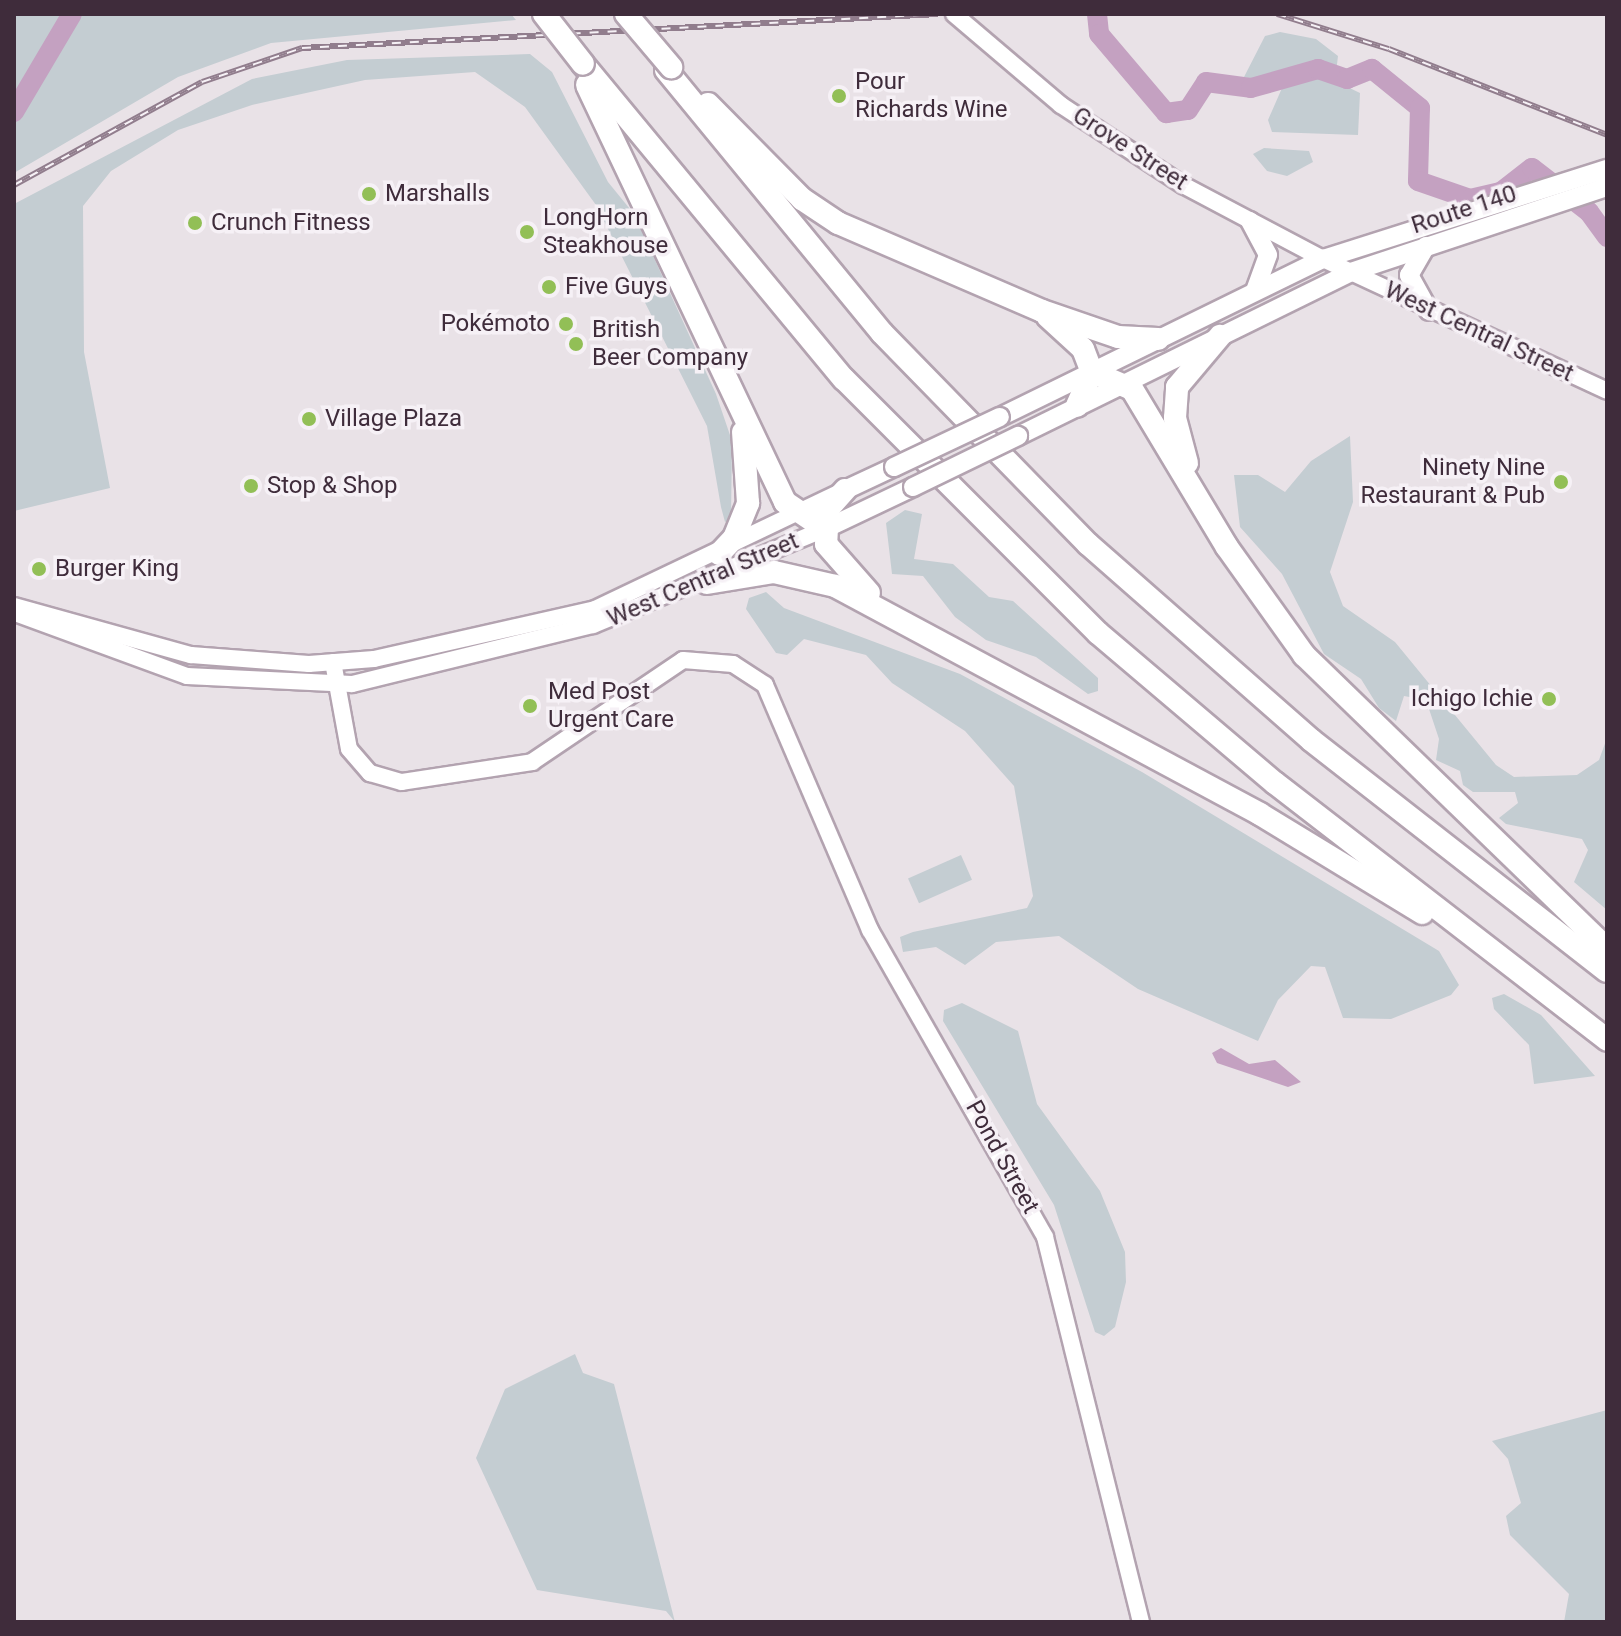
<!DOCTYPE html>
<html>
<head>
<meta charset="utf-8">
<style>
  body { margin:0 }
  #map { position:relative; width:1621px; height:1636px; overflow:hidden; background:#e9e2e7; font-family:Roboto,sans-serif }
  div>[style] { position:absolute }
  .green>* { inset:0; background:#c4cdd2; transform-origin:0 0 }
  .water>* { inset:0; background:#c4a1c1 }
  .river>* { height:20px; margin:-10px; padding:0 10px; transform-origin:10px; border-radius:10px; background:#c4a1c1 }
  .roads { filter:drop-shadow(2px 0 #b3a3b0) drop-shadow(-2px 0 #b3a3b0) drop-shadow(0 2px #b3a3b0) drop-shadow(0 -2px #b3a3b0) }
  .secondary>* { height:16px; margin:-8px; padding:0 8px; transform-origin:8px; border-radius:8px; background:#fff }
  .primary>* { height:18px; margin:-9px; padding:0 9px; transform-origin:9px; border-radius:9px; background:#fff }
  .highway>* { height:22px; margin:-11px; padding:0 11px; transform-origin:11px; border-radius:11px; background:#fff }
  .rail>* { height:6px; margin-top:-3px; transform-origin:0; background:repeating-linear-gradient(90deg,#f6f1f6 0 9px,#917d8d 0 18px); box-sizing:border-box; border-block:2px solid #917d8d }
  .bridges { filter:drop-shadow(2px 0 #b3a3b0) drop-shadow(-2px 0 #b3a3b0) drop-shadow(0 2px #b3a3b0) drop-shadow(0 -2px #b3a3b0) }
  .primary-bridge>* { height:18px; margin:-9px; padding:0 9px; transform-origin:9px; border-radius:9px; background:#fff }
  .highway-bridge>* { height:22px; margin:-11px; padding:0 11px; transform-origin:11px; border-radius:11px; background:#fff }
  .dots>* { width:22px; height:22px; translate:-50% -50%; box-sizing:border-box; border:4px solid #f6f1f6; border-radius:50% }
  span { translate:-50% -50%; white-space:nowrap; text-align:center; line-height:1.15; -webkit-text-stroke:7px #f6f1f6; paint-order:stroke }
  .poi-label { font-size:24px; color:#3f2c3b }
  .left { translate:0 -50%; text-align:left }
  .right { translate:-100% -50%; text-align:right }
  .street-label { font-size:24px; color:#3f2c3b }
  .frame { position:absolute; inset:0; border:16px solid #3f2c3b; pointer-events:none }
</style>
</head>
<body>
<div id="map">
  <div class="green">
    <i style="clip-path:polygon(14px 14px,511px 14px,516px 20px,271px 43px,178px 77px,14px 173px)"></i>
    <i style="clip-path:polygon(1280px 32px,1316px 39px,1338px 56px,1335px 81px,1360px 93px,1358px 135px,1272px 132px,1268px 120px,1282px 88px,1244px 77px,1265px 36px)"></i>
    <i style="clip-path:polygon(530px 54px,552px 72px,608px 182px,634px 214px,716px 394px,732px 441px,731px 519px,725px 522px,721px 507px,707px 426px,596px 205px,525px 107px,475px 72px,365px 80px,252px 105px,178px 130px,111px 171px,83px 206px,84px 352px,110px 488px,14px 511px,14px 204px,252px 79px,347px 60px)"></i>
    <i style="clip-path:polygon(1264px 148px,1309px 151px,1313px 162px,1287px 176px,1267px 171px,1253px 154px)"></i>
    <i style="clip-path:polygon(1350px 436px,1353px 502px,1330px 572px,1343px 606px,1395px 642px,1496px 765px,1514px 777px,1577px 775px,1599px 760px,1607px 738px,1607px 910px,1574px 882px,1588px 850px,1582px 839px,1506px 824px,1499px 818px,1518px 803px,1515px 792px,1473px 792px,1463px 785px,1460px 771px,1436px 760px,1439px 739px,1426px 700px,1404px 696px,1396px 721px,1379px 708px,1361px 679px,1324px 654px,1282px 574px,1240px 527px,1234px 475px,1258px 475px,1285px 492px,1311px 461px)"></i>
    <i style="clip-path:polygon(905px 510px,922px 514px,914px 559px,953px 564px,989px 597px,1013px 601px,1098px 678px,1098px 691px,1088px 694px,1036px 657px,986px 640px,955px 617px,923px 576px,892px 574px,886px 523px)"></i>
    <i style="clip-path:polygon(766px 592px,784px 608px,960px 674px,1142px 772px,1439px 951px,1459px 985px,1451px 995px,1391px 1019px,1343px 1018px,1325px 967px,1311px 966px,1278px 1000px,1258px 1041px,1138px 989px,1059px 936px,996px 942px,965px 965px,936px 947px,903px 952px,900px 937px,913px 932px,1027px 908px,1033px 896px,1014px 786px,965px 731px,892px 683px,866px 655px,804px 639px,787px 655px,776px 653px,746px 609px,749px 598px)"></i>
    <i style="left:961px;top:855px;width:27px;height:58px;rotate:66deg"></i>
    <i style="clip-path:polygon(1504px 994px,1541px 1015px,1595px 1076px,1534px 1084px,1529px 1045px,1494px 1009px,1492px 998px)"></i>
    <i style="clip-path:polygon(962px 1003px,1018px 1031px,1037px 1104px,1100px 1191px,1125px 1252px,1126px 1282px,1115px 1327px,1104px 1336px,1095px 1332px,1054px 1205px,943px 1021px,944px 1010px)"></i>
    <i style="clip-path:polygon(575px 1354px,583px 1373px,614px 1384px,675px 1622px,666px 1611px,537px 1590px,476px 1458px,505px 1389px)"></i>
    <i style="clip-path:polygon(1607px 1410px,1607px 1622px,1564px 1622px,1569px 1594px,1510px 1535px,1506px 1516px,1521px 1503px,1508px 1459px,1492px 1441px)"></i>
  </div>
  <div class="water">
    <i style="clip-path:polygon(1221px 1048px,1249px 1064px,1275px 1060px,1301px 1082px,1288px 1087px,1217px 1063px,1212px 1053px)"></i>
  </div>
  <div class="river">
    <i style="left:1097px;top:14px;width:20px;rotate:84deg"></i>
    <i style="left:1099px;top:34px;width:104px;rotate:49.7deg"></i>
    <i style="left:1166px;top:113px;width:22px;rotate:-8deg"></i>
    <i style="left:1188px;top:110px;width:33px;rotate:-57deg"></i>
    <i style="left:1206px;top:82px;width:45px;rotate:7.6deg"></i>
    <i style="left:1251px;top:88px;width:70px;rotate:-15.8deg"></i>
    <i style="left:1318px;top:69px;width:31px;rotate:19deg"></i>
    <i style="left:1347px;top:79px;width:27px;rotate:-22deg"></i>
    <i style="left:1372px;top:69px;width:62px;rotate:39.1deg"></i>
    <i style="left:1420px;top:108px;width:73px;rotate:91.6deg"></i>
    <i style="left:1418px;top:181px;width:55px;rotate:19.1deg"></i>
    <i style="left:1470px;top:199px;width:32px;rotate:-13deg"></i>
    <i style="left:1501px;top:192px;width:39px;rotate:-38deg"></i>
    <i style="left:1532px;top:168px;width:72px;rotate:37.7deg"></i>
    <i style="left:1589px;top:212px;width:31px;rotate:54deg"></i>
    <i style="left:14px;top:112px;width:114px;rotate:-59.4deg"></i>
  </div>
  <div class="roads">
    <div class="secondary">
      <i style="left:954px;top:14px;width:140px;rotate:40.4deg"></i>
      <i style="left:1061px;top:105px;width:146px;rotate:33.3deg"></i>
      <i style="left:1183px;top:185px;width:158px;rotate:27.9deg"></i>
      <i style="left:1323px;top:259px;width:313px;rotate:24.9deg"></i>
      <i style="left:14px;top:606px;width:184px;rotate:15.5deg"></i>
      <i style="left:191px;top:655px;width:118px;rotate:4.4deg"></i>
      <i style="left:309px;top:664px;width:65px;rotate:-4.4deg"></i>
      <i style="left:374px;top:659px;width:227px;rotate:-12.7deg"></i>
      <i style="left:595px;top:609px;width:267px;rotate:-25.5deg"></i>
      <i style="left:15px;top:613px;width:183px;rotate:20.1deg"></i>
      <i style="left:187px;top:676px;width:165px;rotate:2.8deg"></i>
      <i style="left:352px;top:684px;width:248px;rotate:-13.8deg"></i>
      <i style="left:593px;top:625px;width:251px;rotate:-22.5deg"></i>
      <i style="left:333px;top:662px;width:88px;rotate:79.6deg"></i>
      <i style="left:349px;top:749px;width:32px;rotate:49deg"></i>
      <i style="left:370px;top:773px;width:33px;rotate:16deg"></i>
      <i style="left:402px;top:782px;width:132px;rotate:-8.7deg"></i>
      <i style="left:532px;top:762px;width:182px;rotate:-34deg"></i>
      <i style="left:683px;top:660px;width:50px;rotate:4.6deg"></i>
      <i style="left:733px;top:664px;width:38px;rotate:33deg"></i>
      <i style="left:765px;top:685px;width:267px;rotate:66.8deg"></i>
      <i style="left:870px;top:930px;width:353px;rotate:60.3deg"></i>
      <i style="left:1045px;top:1237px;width:397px;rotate:76deg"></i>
    </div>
    <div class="primary">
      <i style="left:1250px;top:221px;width:38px;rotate:62deg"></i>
      <i style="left:1268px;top:255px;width:38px;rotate:110deg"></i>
      <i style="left:1426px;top:246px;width:34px;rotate:120deg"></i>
      <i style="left:1409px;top:275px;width:41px;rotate:60.9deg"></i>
      <i style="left:1000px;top:417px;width:360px;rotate:-26.1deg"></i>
      <i style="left:1323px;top:259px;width:298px;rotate:-17.6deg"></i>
      <i style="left:1018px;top:436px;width:371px;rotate:-26.2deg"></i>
      <i style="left:1351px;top:272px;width:270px;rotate:-18.4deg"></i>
      <i style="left:845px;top:490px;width:54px;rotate:-25.1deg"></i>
      <i style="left:825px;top:529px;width:98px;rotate:-25.5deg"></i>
    </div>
    <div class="highway">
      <i style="left:583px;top:64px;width:409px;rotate:50.4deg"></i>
      <i style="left:844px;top:379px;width:359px;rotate:45deg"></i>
      <i style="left:1098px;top:633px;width:232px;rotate:40.3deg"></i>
      <i style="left:1275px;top:783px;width:420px;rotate:37.7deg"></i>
      <i style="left:666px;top:70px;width:340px;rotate:50.6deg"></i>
      <i style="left:882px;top:333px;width:295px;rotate:45.7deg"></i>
      <i style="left:1088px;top:544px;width:297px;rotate:41.3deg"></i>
      <i style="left:1311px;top:740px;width:375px;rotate:38deg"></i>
      <i style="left:587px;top:85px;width:462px;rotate:64.6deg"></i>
      <i style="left:785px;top:502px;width:48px;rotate:34deg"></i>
      <i style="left:708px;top:104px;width:134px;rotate:45.3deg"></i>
      <i style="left:802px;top:199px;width:43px;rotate:33.7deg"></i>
      <i style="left:838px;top:223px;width:222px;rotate:23.3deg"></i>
      <i style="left:1042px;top:311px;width:80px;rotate:18.9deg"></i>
      <i style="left:1118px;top:337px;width:40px;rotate:2.9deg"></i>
      <i style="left:1048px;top:317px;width:47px;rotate:42.4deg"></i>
      <i style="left:1083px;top:349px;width:25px;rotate:69deg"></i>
      <i style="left:1092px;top:372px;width:37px;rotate:114deg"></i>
      <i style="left:1092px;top:372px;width:43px;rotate:23deg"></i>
      <i style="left:1132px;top:389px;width:184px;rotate:59deg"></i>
      <i style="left:1227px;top:547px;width:133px;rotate:54.5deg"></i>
      <i style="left:1304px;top:655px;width:422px;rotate:44.1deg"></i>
      <i style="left:1187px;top:463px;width:47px;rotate:-104.9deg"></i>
      <i style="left:1175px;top:418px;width:31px;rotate:-86deg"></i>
      <i style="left:1177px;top:387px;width:67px;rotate:-49.9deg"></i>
      <i style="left:845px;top:490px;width:25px;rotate:132deg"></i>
      <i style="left:828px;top:509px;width:35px;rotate:93deg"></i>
      <i style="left:826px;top:544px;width:65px;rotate:48.7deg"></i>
      <i style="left:719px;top:554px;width:22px;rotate:-47deg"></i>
      <i style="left:734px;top:538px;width:38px;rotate:-68deg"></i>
      <i style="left:748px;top:503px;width:71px;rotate:-94deg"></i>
      <i style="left:707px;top:583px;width:68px;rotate:-9.3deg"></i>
      <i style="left:774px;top:572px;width:63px;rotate:12.9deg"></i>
      <i style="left:835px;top:586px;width:482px;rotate:28.2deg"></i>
      <i style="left:1260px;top:814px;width:190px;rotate:31.4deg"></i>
    </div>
  </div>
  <div class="rail">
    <i style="left:1277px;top:14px;width:117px;rotate:17.4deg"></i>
    <i style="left:1389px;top:49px;width:234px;rotate:21.5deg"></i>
    <i style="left:14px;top:185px;width:214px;rotate:-28.7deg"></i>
    <i style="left:202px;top:82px;width:106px;rotate:-18.8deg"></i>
    <i style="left:302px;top:48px;width:637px;rotate:-3.06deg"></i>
  </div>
  <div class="bridges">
    <div class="primary-bridge">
      <i style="left:894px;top:467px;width:117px;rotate:-25.3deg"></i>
      <i style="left:913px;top:487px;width:117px;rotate:-25.9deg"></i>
    </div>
    <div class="highway-bridge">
      <i style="left:544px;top:14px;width:63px;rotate:52deg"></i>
      <i style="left:626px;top:14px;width:70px;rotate:49.7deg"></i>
    </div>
  </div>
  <div class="dots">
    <i style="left:839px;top:96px;background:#92bf56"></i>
    <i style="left:369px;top:194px;background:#92bf56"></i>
    <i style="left:195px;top:223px;background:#92bf56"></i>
    <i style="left:527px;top:232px;background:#92bf56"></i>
    <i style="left:549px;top:287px;background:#92bf56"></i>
    <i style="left:566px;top:324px;background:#92bf56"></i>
    <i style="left:576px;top:344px;background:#92bf56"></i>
    <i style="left:309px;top:419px;background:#92bf56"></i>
    <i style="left:1561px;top:482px;background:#92bf56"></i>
    <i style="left:251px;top:486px;background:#92bf56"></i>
    <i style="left:39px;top:569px;background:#92bf56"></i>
    <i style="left:1549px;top:699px;background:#92bf56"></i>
    <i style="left:530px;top:706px;background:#92bf56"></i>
  </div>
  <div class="poi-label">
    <span class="left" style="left:855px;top:96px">Pour<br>Richards Wine</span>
    <span class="left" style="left:385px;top:194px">Marshalls</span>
    <span class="left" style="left:543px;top:232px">LongHorn<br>Steakhouse</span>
    <span class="left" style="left:211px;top:223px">Crunch Fitness</span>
    <span class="left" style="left:565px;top:287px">Five Guys</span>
    <span class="right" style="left:550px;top:324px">Pokémoto</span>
    <span class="left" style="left:592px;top:344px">British<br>Beer Company</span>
    <span class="left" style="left:325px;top:419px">Village Plaza</span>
    <span class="right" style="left:1545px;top:482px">Ninety Nine<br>Restaurant &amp; Pub</span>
    <span class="left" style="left:267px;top:486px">Stop &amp; Shop</span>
    <span class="left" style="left:55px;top:569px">Burger King</span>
    <span class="left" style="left:548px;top:706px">Med Post<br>Urgent Care</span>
    <span class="right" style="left:1533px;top:699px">Ichigo Ichie</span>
  </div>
  <div class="street-label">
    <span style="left:1130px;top:149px;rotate:33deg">Grove Street</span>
    <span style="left:1464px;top:210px;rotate:-18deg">Route 140</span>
    <span style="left:1479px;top:332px;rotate:25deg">West Central Street</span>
    <span style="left:703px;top:580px;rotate:-23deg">West Central Street</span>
    <span style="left:1002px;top:1157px;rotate:61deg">Pond Street</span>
  </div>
  <div class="frame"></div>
</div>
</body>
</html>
